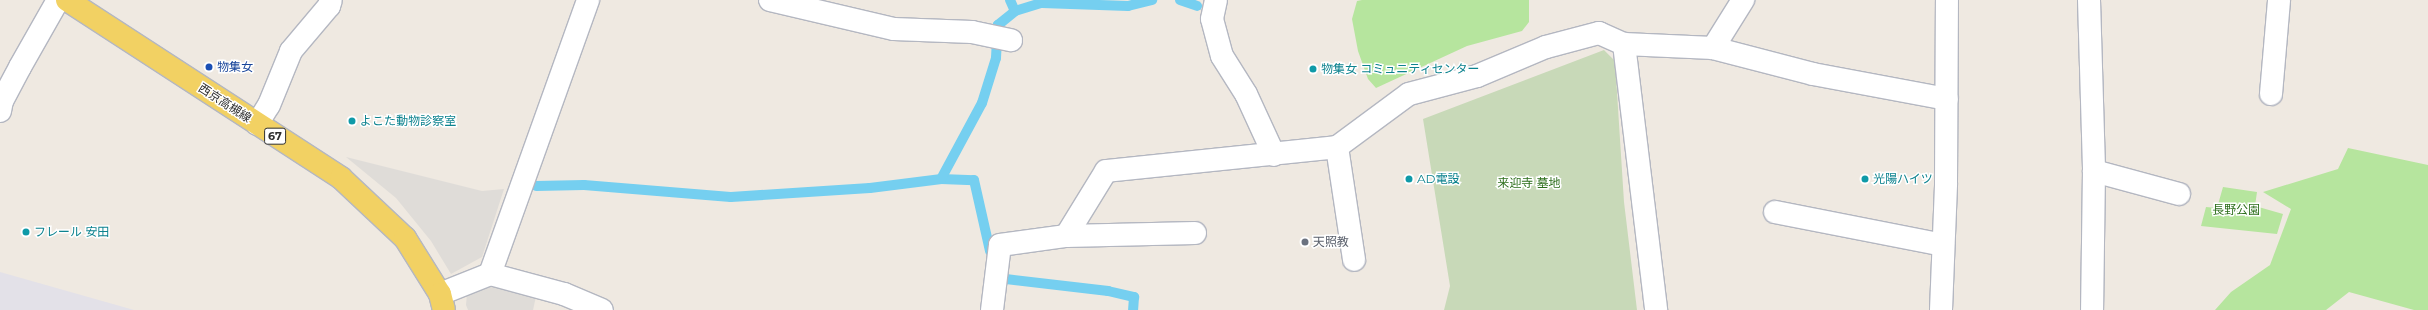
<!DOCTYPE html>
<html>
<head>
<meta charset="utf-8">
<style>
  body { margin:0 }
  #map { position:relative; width:2428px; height:310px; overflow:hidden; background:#efe9e1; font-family:Montserrat,"Noto Sans JP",sans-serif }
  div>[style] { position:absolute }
  .industrial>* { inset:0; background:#e3e1e8 }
  .green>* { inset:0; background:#b6e59e }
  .cemetery>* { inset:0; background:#c8d9b8 }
  .plaza>* { inset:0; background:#dfdcd8 }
  .stream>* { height:10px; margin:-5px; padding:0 5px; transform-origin:5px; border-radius:5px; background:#75cff0 }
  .roads { filter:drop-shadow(1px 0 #b4b7c1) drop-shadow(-1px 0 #b4b7c1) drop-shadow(0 1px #b4b7c1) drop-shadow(0 -1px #b4b7c1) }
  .minor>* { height:22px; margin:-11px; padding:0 11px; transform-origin:11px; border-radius:11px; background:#fff }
  .primary>* { height:22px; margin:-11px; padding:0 11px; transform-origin:11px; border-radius:11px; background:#f2d163 }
  .dots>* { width:11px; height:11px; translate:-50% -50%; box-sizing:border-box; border:2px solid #fff; border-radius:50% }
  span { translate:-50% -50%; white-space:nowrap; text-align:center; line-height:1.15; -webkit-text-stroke:3px #fff; paint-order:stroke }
  .shield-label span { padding:1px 3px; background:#fff; border:1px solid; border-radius:3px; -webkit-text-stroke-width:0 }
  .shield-label { font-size:11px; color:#2e2e2e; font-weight:700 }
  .transit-label { font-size:12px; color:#164399 }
  .left { translate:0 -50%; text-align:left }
  .culture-label { font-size:12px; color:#0d838f }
  .street-label { font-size:12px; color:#2e2e2e }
  .park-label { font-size:12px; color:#2c6e1b }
  .worship-label { font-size:12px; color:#5b616d }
</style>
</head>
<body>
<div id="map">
  <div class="industrial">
    <i style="clip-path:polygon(0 272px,134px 310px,0 310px)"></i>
  </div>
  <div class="green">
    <i style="clip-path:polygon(1362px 0,1529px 0,1529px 22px,1522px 31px,1467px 46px,1376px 88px,1368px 79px,1358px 51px,1352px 19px,1357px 1px)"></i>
    <i style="clip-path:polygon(2348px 148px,2428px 165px,2428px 310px,2414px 310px,2349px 292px,2326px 310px,2215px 310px,2231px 292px,2270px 265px,2291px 209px,2263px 192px,2338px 169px)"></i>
    <i style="clip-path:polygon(2223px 187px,2257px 192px,2255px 206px,2283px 214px,2277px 234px,2201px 226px,2206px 207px,2217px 208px)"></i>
  </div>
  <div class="cemetery">
    <i style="clip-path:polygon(1604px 50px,1615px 61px,1624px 202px,1637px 310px,1444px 310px,1450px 286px,1423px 119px)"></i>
  </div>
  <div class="plaza">
    <i style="clip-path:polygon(346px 157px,482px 191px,504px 189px,482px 257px,451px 274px,431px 241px,396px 198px)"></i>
    <i style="clip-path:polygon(493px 282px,537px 292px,533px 310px,468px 310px,466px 305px,467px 294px)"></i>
  </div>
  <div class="stream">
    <i style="left:1010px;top:0;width:12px;rotate:66deg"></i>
    <i style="left:1180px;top:0;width:18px;rotate:19deg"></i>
    <i style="left:941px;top:179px;width:33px;rotate:2deg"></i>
    <i style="left:974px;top:180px;width:73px;rotate:77.3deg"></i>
    <i style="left:536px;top:186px;width:48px;rotate:-1.2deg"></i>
    <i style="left:584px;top:185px;width:147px;rotate:4.7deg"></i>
    <i style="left:731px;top:197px;width:139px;rotate:-3.7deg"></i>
    <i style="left:870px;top:188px;width:72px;rotate:-7.2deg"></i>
    <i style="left:941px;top:179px;width:86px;rotate:-61.7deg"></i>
    <i style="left:982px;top:103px;width:47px;rotate:-72.7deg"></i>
    <i style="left:996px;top:58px;width:33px;rotate:-87deg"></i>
    <i style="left:998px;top:25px;width:22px;rotate:-39deg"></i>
    <i style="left:1015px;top:11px;width:28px;rotate:-17deg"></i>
    <i style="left:1042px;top:3px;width:86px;rotate:2deg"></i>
    <i style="left:1128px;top:6px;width:25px;rotate:-14deg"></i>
    <i style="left:1006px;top:279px;width:103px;rotate:6.7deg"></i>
    <i style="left:1108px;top:291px;width:27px;rotate:13deg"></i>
    <i style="left:1134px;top:297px;width:13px;rotate:94deg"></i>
  </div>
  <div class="roads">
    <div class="minor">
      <i style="left:770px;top:0;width:127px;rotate:13.2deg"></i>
      <i style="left:894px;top:29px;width:78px;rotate:2.2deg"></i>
      <i style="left:972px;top:32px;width:40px;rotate:12deg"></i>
      <i style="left:1216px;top:0;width:19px;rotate:102deg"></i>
      <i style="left:1212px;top:19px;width:38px;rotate:75deg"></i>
      <i style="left:1222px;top:56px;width:45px;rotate:57.7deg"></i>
      <i style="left:1246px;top:94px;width:67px;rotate:65.3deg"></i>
      <i style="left:2089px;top:0;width:171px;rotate:88.3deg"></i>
      <i style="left:2094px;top:171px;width:139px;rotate:90.8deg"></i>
      <i style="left:1624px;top:44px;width:268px;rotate:83.1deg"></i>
      <i style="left:1713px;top:48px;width:57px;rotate:-58deg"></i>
      <i style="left:2271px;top:94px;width:94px;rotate:-85.1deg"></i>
      <i style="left:0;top:111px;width:10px;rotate:-79deg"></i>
      <i style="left:2px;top:101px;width:38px;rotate:-62deg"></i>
      <i style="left:20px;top:67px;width:77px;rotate:-60.4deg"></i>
      <i style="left:257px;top:124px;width:22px;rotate:-58deg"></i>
      <i style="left:269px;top:105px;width:58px;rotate:-67.8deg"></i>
      <i style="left:291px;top:51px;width:59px;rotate:-49.8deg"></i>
      <i style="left:329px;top:6px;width:6px;rotate:-72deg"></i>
      <i style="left:1337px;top:147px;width:114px;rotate:81.4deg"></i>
      <i style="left:2094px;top:171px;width:88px;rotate:15.1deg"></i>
      <i style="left:1775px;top:212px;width:171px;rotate:11.1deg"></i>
      <i style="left:1066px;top:236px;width:129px;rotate:-1.3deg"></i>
      <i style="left:490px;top:274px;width:291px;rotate:-70.3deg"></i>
      <i style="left:440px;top:294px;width:54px;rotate:-21.8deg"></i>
      <i style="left:490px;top:274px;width:77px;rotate:15.1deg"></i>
      <i style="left:564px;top:294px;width:41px;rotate:22.8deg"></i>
      <i style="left:992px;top:310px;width:65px;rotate:-83deg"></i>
      <i style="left:1000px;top:245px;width:67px;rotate:-7.8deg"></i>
      <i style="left:1066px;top:236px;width:76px;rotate:-58.4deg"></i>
      <i style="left:1106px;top:171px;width:232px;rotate:-5.9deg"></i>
      <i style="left:1337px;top:147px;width:89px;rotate:-36.4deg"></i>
      <i style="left:1409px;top:94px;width:70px;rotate:-14.8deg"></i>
      <i style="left:1477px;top:76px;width:75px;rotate:-22.8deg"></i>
      <i style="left:1546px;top:47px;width:55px;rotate:-14.8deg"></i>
      <i style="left:1599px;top:33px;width:27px;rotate:24deg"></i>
      <i style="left:1624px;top:44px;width:89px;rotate:2.6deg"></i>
      <i style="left:1713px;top:48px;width:103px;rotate:14.6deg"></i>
      <i style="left:1813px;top:74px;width:136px;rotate:10.6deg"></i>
      <i style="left:1941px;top:310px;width:127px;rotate:-87.7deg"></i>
      <i style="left:1946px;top:183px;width:183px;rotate:-89.7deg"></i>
    </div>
    <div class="primary">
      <i style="left:67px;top:0;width:327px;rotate:33deg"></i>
      <i style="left:341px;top:178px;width:88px;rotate:43.2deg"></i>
      <i style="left:405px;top:238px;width:66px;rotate:58deg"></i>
      <i style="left:440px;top:294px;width:16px;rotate:76deg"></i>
    </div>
  </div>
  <div class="dots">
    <i style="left:209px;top:67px;background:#1a4fb4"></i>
    <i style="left:1313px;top:69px;background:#0f9aa8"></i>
    <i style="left:352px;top:121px;background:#0f9aa8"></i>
    <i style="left:1409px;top:179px;background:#0f9aa8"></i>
    <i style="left:1865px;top:179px;background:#0f9aa8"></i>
    <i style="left:26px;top:232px;background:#0f9aa8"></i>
    <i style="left:1305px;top:242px;background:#6b7280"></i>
  </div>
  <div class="shield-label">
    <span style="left:275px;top:136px">67</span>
  </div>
  <div class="transit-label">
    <span class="left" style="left:217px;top:67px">物集女</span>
  </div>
  <div class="culture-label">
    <span class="left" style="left:1321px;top:69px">物集女 コミュニティセンター</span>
    <span class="left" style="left:360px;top:121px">よこた動物診察室</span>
    <span class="left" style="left:1417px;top:179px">AD電設</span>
    <span class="left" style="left:1873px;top:179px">光陽ハイツ</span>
    <span class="left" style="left:34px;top:232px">フレール 安田</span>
  </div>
  <div class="street-label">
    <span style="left:225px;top:103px;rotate:33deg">西京高槻線</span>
  </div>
  <div class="park-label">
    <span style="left:1529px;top:183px">来迎寺 墓地</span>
    <span style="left:2236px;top:210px">長野公園</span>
  </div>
  <div class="worship-label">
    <span class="left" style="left:1313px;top:242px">天照教</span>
  </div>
</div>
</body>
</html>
